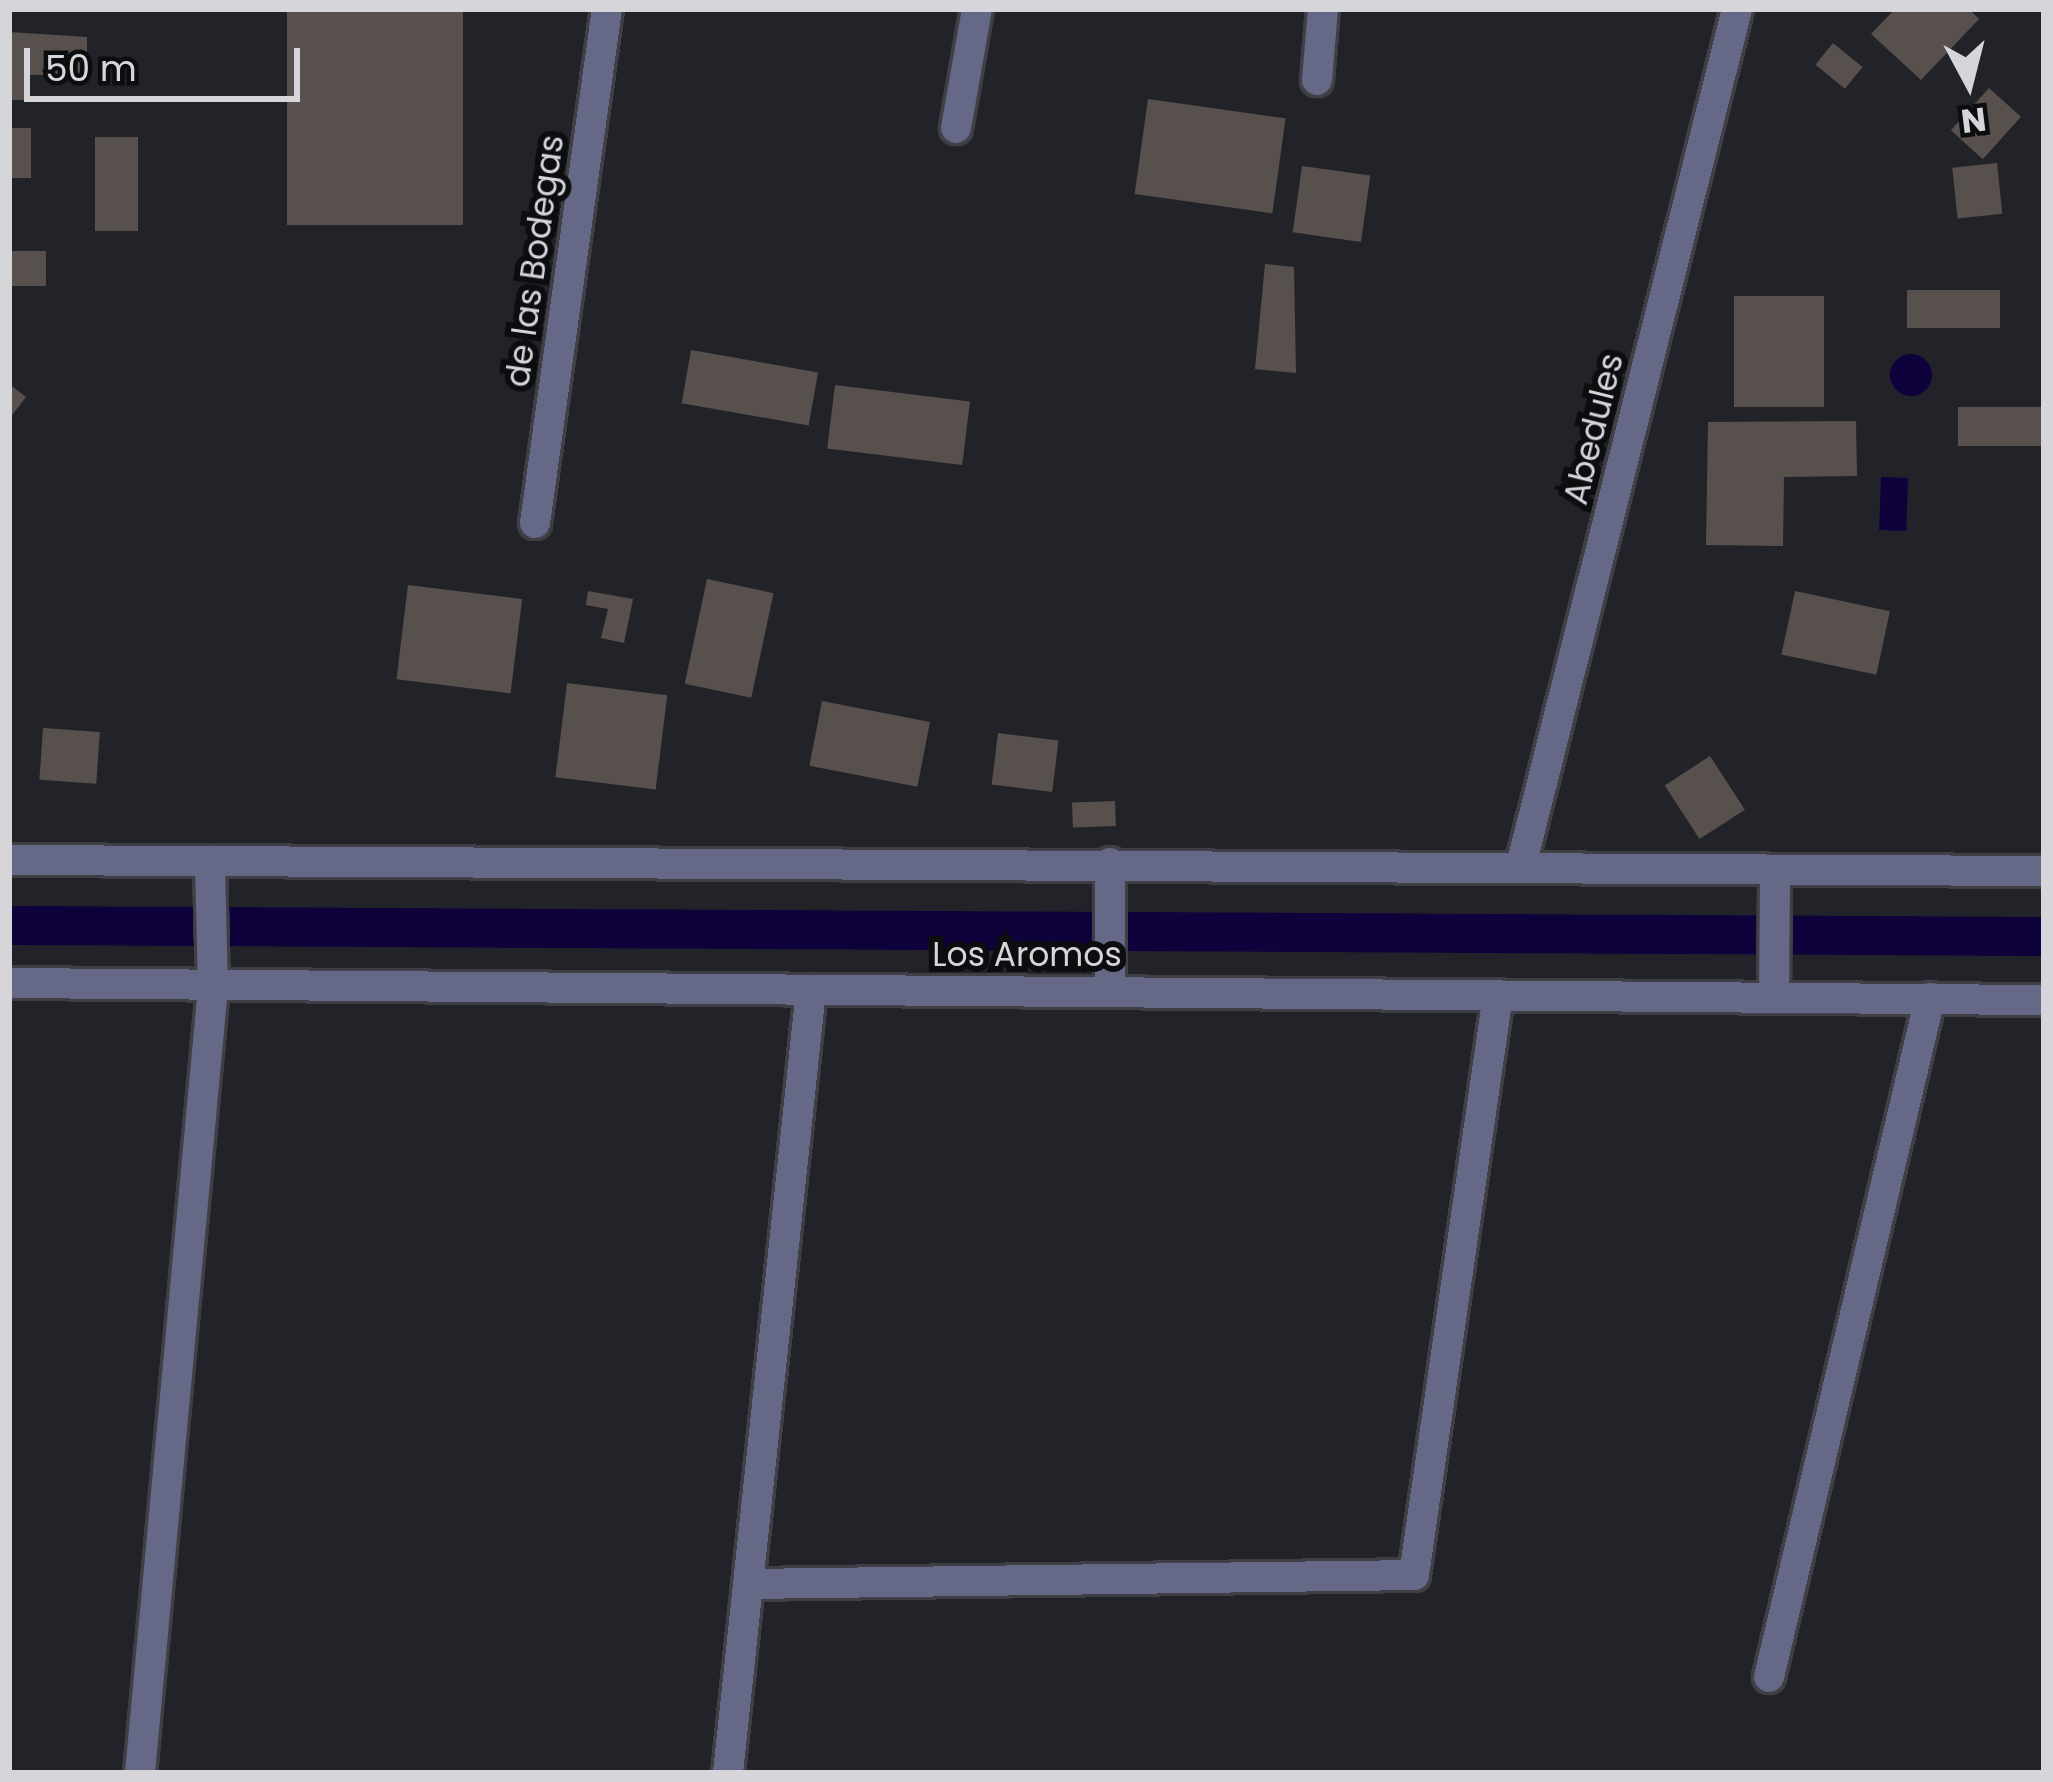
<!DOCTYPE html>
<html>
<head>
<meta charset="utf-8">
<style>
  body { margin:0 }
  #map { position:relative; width:2053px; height:1782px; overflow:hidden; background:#222329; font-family:Poppins,sans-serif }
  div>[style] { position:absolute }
  .water>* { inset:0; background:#0e013c; transform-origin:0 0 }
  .round { border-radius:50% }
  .canal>* { height:39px; margin:-19.5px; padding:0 19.5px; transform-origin:19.5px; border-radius:19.5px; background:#0e013c }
  .building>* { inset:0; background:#58504d; transform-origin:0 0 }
  .roads { filter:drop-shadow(3px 0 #3f3f45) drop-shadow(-3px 0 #3f3f45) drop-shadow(0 3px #3f3f45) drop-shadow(0 -3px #3f3f45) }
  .minor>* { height:30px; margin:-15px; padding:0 15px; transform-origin:15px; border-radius:15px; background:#656886 }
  span { translate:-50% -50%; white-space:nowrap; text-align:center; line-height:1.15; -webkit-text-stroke:12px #0c0d0f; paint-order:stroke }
  .street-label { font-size:33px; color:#d5d5da }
  .frame { position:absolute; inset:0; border:12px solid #d5d5da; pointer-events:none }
  .north { position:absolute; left:1909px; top:24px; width:120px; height:120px; -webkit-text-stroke:9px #0c0d0f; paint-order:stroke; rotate:173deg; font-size:33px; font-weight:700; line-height:48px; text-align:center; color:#d5d5da }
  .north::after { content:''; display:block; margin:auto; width:42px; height:54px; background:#d5d5da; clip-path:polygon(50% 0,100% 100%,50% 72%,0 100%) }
  .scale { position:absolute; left:24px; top:48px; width:276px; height:54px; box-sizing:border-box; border:6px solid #d5d5da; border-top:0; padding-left:15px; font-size:36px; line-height:42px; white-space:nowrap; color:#d5d5da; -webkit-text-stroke:9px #0c0d0f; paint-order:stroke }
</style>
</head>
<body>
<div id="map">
  <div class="water">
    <i class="round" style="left:1890px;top:354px;width:42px;height:42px"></i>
    <i style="left:1881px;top:477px;width:27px;height:53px;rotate:2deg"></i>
  </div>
  <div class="canal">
    <i style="left:9px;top:925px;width:2035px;rotate:0.31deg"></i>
  </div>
  <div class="building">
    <i style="left:287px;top:9px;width:176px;height:216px"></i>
    <i style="clip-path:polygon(1895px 9px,1969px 9px,1979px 19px,1921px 80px,1871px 34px)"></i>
    <i style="clip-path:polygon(9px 32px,87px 37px,87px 75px,25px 75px,25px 100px,9px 100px)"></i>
    <i style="left:1833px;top:43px;width:38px;height:28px;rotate:39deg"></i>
    <i style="left:1989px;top:88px;width:43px;height:57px;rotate:42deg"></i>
    <i style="left:1148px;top:99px;width:139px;height:96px;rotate:8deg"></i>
    <i style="left:9px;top:128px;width:22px;height:50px"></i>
    <i style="left:95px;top:137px;width:43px;height:94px"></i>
    <i style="left:1997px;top:163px;width:51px;height:45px;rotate:84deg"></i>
    <i style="left:1302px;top:166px;width:69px;height:67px;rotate:8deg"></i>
    <i style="left:9px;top:251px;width:37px;height:35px"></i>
    <i style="clip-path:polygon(1265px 264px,1294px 267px,1296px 373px,1255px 369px)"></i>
    <i style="left:2000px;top:290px;width:38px;height:93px;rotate:90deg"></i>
    <i style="left:1734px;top:296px;width:90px;height:111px"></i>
    <i style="left:691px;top:350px;width:129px;height:54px;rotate:10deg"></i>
    <i style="clip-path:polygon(9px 384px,26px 397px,9px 419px)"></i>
    <i style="left:835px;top:385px;width:136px;height:64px;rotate:7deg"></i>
    <i style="left:2044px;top:407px;width:39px;height:86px;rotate:90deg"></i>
    <i style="clip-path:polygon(1856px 421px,1857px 476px,1784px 477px,1783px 546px,1706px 545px,1708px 422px)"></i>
    <i style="left:707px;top:579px;width:68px;height:107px;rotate:12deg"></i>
    <i style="left:408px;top:585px;width:115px;height:95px;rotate:7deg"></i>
    <i style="clip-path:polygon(588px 591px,633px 599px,624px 643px,601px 638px,608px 609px,586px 605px)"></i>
    <i style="left:1795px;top:591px;width:97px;height:65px;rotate:12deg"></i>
    <i style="left:567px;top:683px;width:101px;height:95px;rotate:7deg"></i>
    <i style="left:822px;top:701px;width:110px;height:66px;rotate:11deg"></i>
    <i style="left:43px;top:728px;width:57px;height:52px;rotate:4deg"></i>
    <i style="left:998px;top:733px;width:61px;height:52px;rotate:7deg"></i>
    <i style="left:1710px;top:756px;width:64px;height:54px;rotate:57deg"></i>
    <i style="left:1115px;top:801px;width:25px;height:43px;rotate:88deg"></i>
  </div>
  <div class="roads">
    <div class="minor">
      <i style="left:1317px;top:80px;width:71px;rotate:-85.2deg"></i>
      <i style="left:956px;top:128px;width:121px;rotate:-80deg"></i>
      <i style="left:535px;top:523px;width:519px;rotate:-82.03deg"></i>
      <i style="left:9px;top:860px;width:2035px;rotate:0.31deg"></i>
      <i style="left:1521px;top:866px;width:884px;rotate:-75.85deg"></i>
      <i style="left:9px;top:983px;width:2035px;rotate:0.48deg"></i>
      <i style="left:1110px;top:990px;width:127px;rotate:-90deg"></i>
      <i style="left:1774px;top:996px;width:126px;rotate:-89.5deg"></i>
      <i style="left:748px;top:1584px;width:666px;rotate:-0.77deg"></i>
      <i style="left:1414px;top:1575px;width:579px;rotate:-81.76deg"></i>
      <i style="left:1769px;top:1677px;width:698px;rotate:-76.66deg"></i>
      <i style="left:140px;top:1773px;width:788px;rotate:-84.69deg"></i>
      <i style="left:213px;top:988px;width:126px;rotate:-91.4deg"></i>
      <i style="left:728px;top:1773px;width:787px;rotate:-83.95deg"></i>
    </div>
  </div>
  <div class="street-label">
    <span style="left:535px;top:261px;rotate:-82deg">de las Bodegas</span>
    <span style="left:1594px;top:429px;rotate:-76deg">Abedules</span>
    <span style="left:1027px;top:955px">Los Aromos</span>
  </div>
  <div class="frame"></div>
  <div class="north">N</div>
  <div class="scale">50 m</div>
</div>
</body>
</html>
